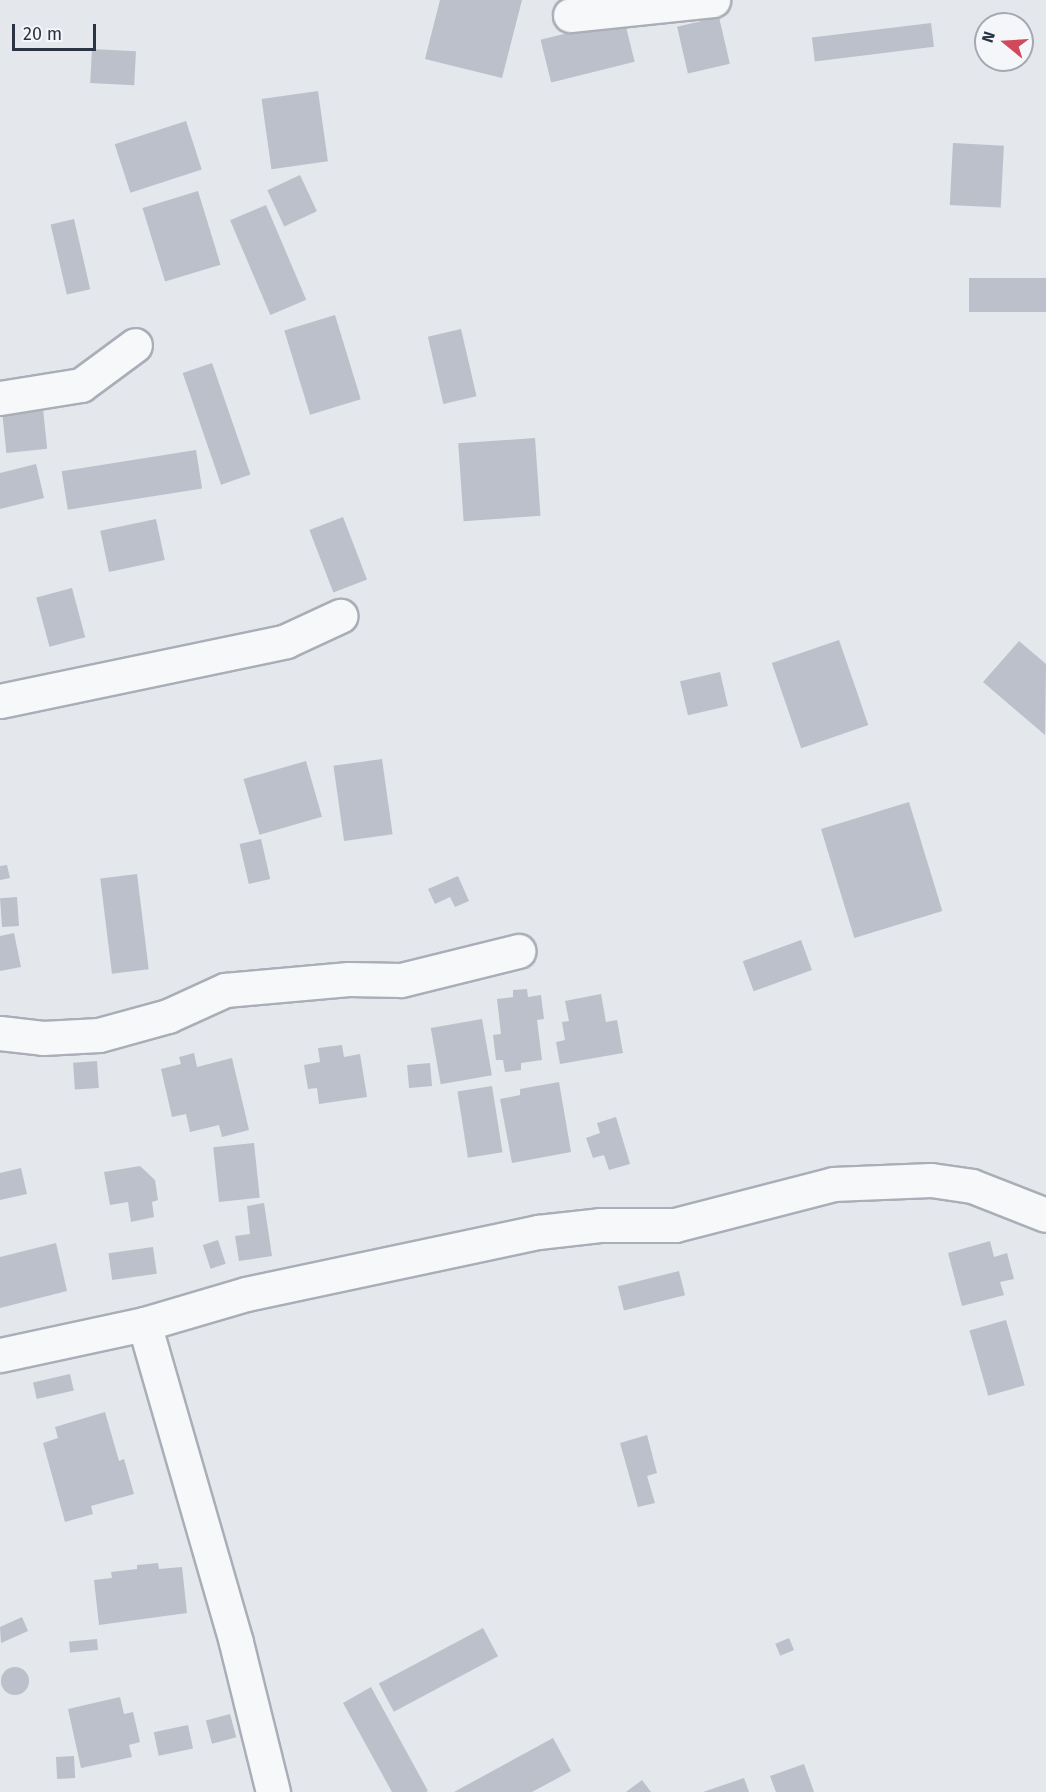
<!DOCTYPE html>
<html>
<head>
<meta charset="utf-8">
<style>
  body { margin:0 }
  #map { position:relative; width:1046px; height:1792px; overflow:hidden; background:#e4e7ec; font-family:"Fira Sans",sans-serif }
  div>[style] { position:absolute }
  .building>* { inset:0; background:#bbc0ca; transform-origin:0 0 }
  .round { border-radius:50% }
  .roads { filter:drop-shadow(2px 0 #a9aeb7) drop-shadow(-2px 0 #a9aeb7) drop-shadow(0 2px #a9aeb7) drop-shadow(0 -2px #a9aeb7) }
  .minor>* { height:33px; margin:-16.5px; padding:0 16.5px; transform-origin:16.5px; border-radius:16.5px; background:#f7f8fa }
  span { translate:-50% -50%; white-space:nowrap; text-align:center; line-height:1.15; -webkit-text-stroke:5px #f4f6f9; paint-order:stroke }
  .north { position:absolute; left:974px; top:12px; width:60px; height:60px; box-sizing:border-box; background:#f4f6f9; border:2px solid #a4a8b1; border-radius:50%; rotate:288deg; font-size:16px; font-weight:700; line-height:24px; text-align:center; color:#2b3445 }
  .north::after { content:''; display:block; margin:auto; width:21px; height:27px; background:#d1495b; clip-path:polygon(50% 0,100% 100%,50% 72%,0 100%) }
  .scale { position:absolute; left:12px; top:24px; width:84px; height:27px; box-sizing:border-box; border:3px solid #2b3445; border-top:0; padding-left:8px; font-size:18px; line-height:21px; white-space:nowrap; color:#2b3445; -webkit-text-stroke:4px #f4f6f9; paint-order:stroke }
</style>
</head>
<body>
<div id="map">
  <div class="building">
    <i style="clip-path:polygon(440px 0,522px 0,502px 78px,425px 59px)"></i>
    <i style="left:719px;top:17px;width:48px;height:43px;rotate:77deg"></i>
    <i style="left:624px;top:19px;width:44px;height:86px;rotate:76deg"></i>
    <i style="left:931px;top:23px;width:24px;height:120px;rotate:83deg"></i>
    <i style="left:92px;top:49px;width:44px;height:34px;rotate:3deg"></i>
    <i style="left:318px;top:91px;width:71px;height:57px;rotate:82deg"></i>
    <i style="left:186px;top:121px;width:51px;height:75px;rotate:72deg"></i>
    <i style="left:953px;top:143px;width:51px;height:62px;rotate:3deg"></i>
    <i style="left:300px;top:175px;width:40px;height:36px;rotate:65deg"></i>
    <i style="left:198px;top:191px;width:77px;height:58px;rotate:73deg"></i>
    <i style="left:266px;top:205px;width:103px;height:39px;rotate:67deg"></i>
    <i style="left:74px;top:219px;width:72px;height:24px;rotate:77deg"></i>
    <i style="left:1046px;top:278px;width:34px;height:77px;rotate:90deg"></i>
    <i style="left:335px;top:315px;width:88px;height:53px;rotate:73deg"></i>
    <i style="left:461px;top:329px;width:69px;height:34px;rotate:77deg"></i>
    <i style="left:212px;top:363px;width:118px;height:31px;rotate:71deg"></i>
    <i style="left:43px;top:409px;width:40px;height:41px;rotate:84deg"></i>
    <i style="left:535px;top:438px;width:78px;height:77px;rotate:86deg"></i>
    <i style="left:196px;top:450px;width:39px;height:136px;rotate:81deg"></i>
    <i style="clip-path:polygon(36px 464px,44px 498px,0 509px,0 473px)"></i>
    <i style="left:343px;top:517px;width:67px;height:36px;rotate:69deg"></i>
    <i style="left:156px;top:519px;width:42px;height:57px;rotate:78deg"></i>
    <i style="left:72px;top:588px;width:51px;height:37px;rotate:75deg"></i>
    <i style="left:839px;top:640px;width:90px;height:71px;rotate:71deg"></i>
    <i style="clip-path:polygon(1019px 641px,1046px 664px,1045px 735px,983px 682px)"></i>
    <i style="left:720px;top:672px;width:35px;height:41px;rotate:77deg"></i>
    <i style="left:382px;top:759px;width:76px;height:49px;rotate:82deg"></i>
    <i style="left:306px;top:761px;width:58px;height:65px;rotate:74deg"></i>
    <i style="left:909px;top:802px;width:114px;height:92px;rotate:73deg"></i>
    <i style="left:261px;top:839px;width:41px;height:22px;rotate:77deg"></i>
    <i style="clip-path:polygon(7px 865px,10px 878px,0 880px,0 866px)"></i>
    <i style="left:137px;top:874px;width:96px;height:37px;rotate:83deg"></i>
    <i style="clip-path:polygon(458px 876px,469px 901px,455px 907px,450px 897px,435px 904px,428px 889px)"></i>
    <i style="left:17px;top:897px;width:29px;height:17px;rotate:86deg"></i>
    <i style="clip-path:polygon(14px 933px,21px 967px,0 971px,0 936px)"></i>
    <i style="left:801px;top:940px;width:32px;height:62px;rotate:70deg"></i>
    <i style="clip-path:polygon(527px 989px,528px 997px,541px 995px,544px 1019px,537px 1020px,542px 1060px,521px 1063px,521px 1070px,505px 1072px,503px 1060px,496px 1060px,493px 1035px,501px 1034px,497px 999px,513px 997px,513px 990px)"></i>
    <i style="clip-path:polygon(601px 994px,606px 1022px,617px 1020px,623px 1053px,560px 1064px,556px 1042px,565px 1040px,562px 1022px,569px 1021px,565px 1001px)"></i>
    <i style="left:482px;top:1019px;width:57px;height:52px;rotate:80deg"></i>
    <i style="clip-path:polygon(342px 1045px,344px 1057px,360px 1054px,367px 1097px,319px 1104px,317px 1088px,308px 1089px,304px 1065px,320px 1062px,318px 1048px)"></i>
    <i style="clip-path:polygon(194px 1053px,197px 1067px,232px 1058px,249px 1130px,222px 1137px,219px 1125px,190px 1132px,186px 1114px,172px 1117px,161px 1069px,181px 1064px,179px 1057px)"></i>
    <i style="left:97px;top:1061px;width:27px;height:24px;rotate:86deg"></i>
    <i style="left:430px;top:1063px;width:23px;height:23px;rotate:85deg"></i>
    <i style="clip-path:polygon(559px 1082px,571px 1152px,512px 1163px,500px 1099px,520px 1095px,520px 1089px)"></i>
    <i style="left:492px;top:1086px;width:67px;height:35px;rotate:81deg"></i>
    <i style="clip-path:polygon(616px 1117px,630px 1164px,609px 1170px,604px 1155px,593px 1158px,586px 1138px,600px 1133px,597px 1123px)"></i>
    <i style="left:254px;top:1143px;width:55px;height:41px;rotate:84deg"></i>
    <i style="clip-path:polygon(140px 1166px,155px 1180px,158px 1200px,152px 1202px,154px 1217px,131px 1222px,128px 1202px,110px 1205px,104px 1172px)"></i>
    <i style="clip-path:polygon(21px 1168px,27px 1194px,0 1200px,0 1173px)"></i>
    <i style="clip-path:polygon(264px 1203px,272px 1256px,239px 1261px,235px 1236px,250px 1234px,247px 1206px)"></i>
    <i style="left:218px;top:1240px;width:25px;height:16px;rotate:72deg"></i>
    <i style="clip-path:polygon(990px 1241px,994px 1257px,1007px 1253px,1014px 1279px,1000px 1282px,1004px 1295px,962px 1306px,948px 1253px)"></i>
    <i style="clip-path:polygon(56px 1243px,67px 1291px,0 1308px,0 1257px)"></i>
    <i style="left:153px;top:1247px;width:27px;height:45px;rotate:82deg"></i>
    <i style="left:679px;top:1271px;width:25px;height:63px;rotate:76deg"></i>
    <i style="left:1006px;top:1320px;width:68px;height:38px;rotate:74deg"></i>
    <i style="left:70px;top:1374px;width:17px;height:38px;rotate:77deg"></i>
    <i style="clip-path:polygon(105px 1412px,119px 1461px,124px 1459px,134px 1494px,91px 1506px,93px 1514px,65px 1522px,43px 1443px,58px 1438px,55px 1427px)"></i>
    <i style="clip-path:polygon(647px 1435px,657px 1473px,647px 1476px,655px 1503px,638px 1507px,620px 1443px)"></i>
    <i style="clip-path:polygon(158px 1563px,159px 1569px,182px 1567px,187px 1613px,99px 1625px,94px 1580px,112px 1578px,111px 1572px,137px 1569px,137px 1565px)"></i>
    <i style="clip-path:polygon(22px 1617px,28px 1631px,1px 1643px,0 1627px)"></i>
    <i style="left:483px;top:1628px;width:32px;height:118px;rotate:62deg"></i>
    <i style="left:789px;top:1638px;width:13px;height:15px;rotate:67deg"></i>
    <i style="left:97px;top:1639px;width:11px;height:28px;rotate:85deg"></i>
    <i class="round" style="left:1px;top:1667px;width:28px;height:28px"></i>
    <i style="clip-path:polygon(371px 1687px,428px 1791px,426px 1792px,392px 1792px,343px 1703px)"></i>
    <i style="clip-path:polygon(120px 1697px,124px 1714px,133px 1712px,140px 1742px,129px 1745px,132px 1757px,81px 1768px,68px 1709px)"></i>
    <i style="left:230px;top:1714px;width:24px;height:25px;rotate:75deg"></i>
    <i style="left:188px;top:1725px;width:24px;height:35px;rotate:78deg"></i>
    <i style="clip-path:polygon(553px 1738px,571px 1771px,532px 1792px,454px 1792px)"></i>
    <i style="left:74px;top:1756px;width:22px;height:18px;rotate:87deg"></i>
    <i style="clip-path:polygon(804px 1764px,814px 1792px,776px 1792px,770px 1776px)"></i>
    <i style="clip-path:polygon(744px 1778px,749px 1792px,703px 1792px)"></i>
    <i style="clip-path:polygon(642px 1780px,651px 1792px,626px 1792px)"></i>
  </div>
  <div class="roads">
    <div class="minor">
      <i style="left:570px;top:15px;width:144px;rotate:-6deg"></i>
      <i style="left:0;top:398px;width:82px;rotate:-9.1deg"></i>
      <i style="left:81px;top:385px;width:67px;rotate:-36.5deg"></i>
      <i style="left:0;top:701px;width:292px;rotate:-11.8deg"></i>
      <i style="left:286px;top:641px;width:60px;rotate:-24.8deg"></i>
      <i style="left:0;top:1033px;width:43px;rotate:6.6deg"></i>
      <i style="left:43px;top:1038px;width:56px;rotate:-3.1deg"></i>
      <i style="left:99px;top:1035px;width:72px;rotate:-15.4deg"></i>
      <i style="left:168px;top:1016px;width:63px;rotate:-24.5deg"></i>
      <i style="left:225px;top:990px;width:124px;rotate:-5.1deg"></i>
      <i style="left:349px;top:979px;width:52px;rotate:1.1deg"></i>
      <i style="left:401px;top:980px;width:121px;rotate:-13.9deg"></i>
      <i style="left:0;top:1355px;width:147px;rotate:-12.1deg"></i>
      <i style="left:273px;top:1792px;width:154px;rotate:-103.9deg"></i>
      <i style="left:236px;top:1642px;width:331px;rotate:-106.1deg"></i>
      <i style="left:144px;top:1324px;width:106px;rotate:-16.4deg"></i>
      <i style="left:246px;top:1294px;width:299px;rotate:-12deg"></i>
      <i style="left:538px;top:1232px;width:62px;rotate:-6.4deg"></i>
      <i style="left:600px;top:1225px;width:75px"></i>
      <i style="left:675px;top:1225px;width:163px;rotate:-14.5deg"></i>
      <i style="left:833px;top:1184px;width:98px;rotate:-2.3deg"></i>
      <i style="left:931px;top:1180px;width:41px;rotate:8.3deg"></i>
      <i style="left:972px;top:1186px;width:79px;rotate:21.4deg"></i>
    </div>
  </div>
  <div class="north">N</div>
  <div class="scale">20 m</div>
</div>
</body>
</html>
